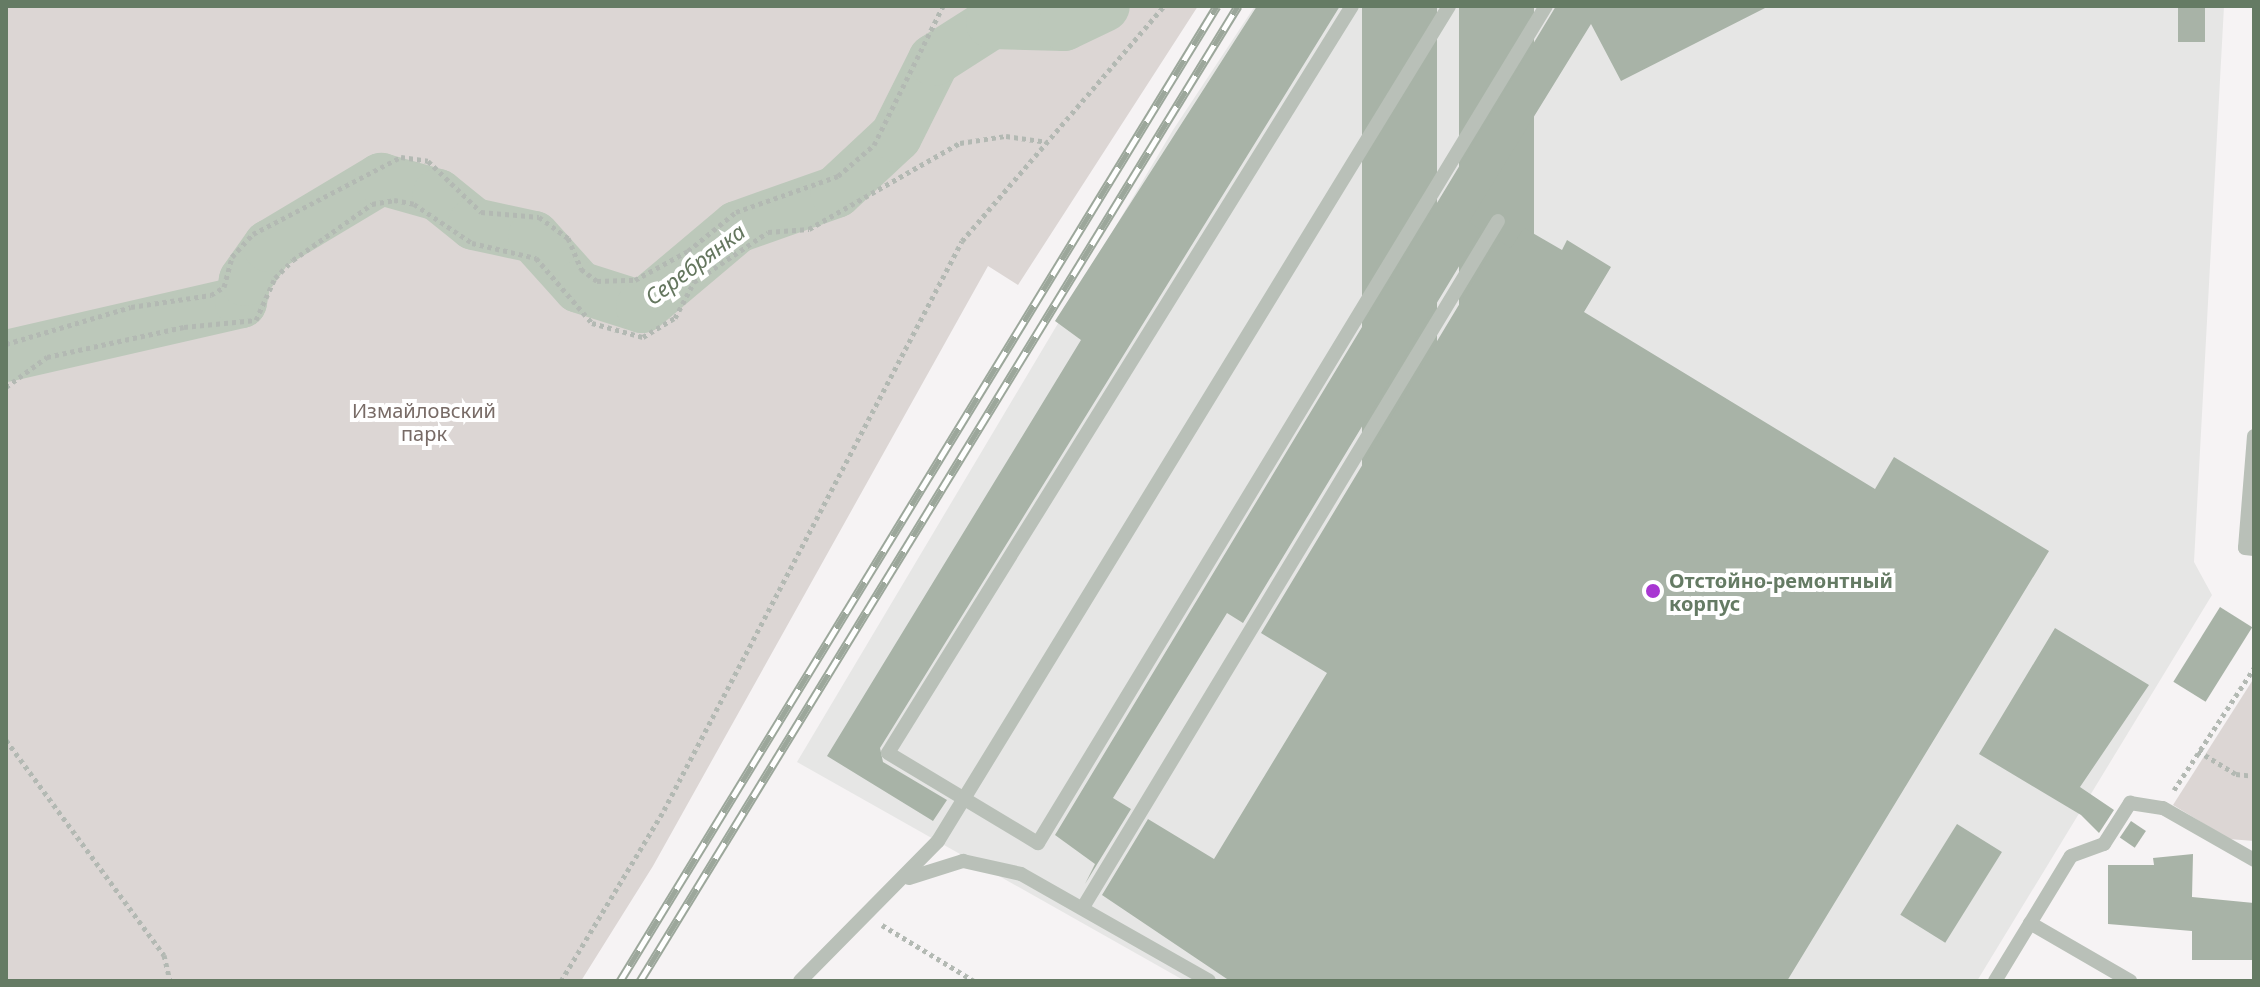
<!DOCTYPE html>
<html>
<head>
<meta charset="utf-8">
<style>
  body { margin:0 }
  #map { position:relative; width:2260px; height:987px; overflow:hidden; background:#f6f3f4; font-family:"Noto Sans",sans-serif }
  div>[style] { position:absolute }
  .built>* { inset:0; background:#e6e6e5 }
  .green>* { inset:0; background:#dcd6d4 }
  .river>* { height:52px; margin:-26px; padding:0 26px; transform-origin:26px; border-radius:26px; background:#bcc8ba }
  .building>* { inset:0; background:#a8b3a7; transform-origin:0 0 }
  .path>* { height:5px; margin-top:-2.5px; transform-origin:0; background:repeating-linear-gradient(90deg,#b3b9b3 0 4px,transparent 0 8px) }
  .minor>* { height:14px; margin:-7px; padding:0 7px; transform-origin:7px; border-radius:7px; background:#b9c0b8 }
  .rail>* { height:9px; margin-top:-4.5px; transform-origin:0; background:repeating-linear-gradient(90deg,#fff 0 18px,#9ca79b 0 36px); box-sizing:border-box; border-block:2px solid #9ca79b }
  .dots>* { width:22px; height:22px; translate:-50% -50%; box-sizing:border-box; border:4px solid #fff; border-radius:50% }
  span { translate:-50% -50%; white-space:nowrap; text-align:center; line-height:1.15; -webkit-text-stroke:8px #fff; paint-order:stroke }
  .park-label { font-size:20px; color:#786b66 }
  .poi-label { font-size:20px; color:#657b64; font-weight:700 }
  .left { translate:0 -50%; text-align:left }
  .water-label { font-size:22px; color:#64765e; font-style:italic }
  .frame { position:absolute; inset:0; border:8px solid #657b64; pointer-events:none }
</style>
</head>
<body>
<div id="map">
  <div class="built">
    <i style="clip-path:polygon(1255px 6px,2224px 6px,2194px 562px,2212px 595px,1977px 981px,1185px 981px,797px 762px,1173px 130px)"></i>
  </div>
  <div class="green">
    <i style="clip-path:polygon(6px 6px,1198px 6px,1018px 285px,988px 266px,653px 866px,581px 981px,6px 981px)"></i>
    <i style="clip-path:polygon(2254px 678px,2254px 841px,2229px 839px,2173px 805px)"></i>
  </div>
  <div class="river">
    <i style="left:6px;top:356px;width:241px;rotate:-12.9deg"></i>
    <i style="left:241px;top:302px;width:22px;rotate:-80deg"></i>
    <i style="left:245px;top:280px;width:42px;rotate:-54.8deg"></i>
    <i style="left:269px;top:246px;width:131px;rotate:-30.9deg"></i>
    <i style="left:381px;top:179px;width:59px;rotate:15.7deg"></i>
    <i style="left:438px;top:195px;width:46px;rotate:38.9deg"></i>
    <i style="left:474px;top:224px;width:61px;rotate:12.2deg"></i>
    <i style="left:534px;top:237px;width:67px;rotate:48deg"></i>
    <i style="left:579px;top:287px;width:66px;rotate:17.6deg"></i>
    <i style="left:642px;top:307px;width:124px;rotate:-40.1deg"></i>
    <i style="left:737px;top:227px;width:105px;rotate:-19.5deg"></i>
    <i style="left:836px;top:192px;width:82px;rotate:-43deg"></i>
    <i style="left:896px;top:136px;width:85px;rotate:-63.4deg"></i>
    <i style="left:934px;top:60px;width:69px;rotate:-32.5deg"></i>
    <i style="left:992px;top:23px;width:72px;rotate:1.6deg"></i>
    <i style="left:1064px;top:25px;width:44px;rotate:-25.4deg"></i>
  </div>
  <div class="building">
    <i style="clip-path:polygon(1257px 6px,1340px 6px,880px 748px,883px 762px,947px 800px,933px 821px,827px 756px,1081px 340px,1055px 321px)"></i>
    <i style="left:1362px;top:6px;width:75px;height:875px"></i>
    <i style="left:1459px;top:6px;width:75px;height:918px"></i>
    <i style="clip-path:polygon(1556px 6px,1769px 6px,1621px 81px,1591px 24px,1469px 222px,1481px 230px,1243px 623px,1227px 613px,1113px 798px,1131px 809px,1085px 884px,1095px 864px,1055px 835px)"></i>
    <i style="left:2178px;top:6px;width:27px;height:36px"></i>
    <i style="clip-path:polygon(1524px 228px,1562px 250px,1567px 240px,1611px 267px,1584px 312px,1875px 489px,1894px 457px,2049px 551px,1787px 981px,1230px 981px,1102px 895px,1148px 819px,1214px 859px,1327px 673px,1261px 633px,1498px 240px,1511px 248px)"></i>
    <i style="left:2220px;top:607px;width:38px;height:88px;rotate:32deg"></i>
    <i style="clip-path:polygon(2055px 628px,2149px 685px,2080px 787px,2114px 810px,2099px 833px,2081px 815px,1979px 754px)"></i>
    <i style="left:2131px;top:821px;width:18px;height:20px;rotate:34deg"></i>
    <i style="left:1957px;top:824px;width:53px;height:107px;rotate:32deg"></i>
    <i style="clip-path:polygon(2193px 854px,2192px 897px,2254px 903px,2254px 960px,2192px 960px,2192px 931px,2108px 924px,2108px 865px,2154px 865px,2153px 858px)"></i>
  </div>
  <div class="path">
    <i style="left:6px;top:344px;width:130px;rotate:-16.5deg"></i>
    <i style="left:131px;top:307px;width:81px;rotate:-8.5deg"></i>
    <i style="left:211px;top:295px;width:15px;rotate:-32deg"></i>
    <i style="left:224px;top:287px;width:31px;rotate:-75deg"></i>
    <i style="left:232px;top:257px;width:31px;rotate:-48deg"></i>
    <i style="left:253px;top:234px;width:167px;rotate:-27.5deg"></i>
    <i style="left:401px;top:157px;width:27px;rotate:8deg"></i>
    <i style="left:428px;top:161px;width:74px;rotate:43.9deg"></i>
    <i style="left:481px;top:212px;width:58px;rotate:4.9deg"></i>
    <i style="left:539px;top:217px;width:36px;rotate:36deg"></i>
    <i style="left:568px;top:238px;width:34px;rotate:67deg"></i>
    <i style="left:581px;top:269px;width:20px;rotate:37deg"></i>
    <i style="left:597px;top:281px;width:38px;rotate:-2deg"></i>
    <i style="left:635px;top:280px;width:60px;rotate:-28.7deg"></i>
    <i style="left:688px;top:251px;width:62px;rotate:-39.1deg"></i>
    <i style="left:736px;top:212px;width:108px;rotate:-19.4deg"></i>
    <i style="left:838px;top:176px;width:48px;rotate:-40.7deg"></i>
    <i style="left:874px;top:145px;width:155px;rotate:-63.6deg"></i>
    <i style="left:6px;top:387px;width:51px;rotate:-36.2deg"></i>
    <i style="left:47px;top:357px;width:140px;rotate:-12.4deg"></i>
    <i style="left:184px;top:327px;width:72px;rotate:-5.6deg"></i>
    <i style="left:256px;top:320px;width:46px;rotate:-65.7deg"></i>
    <i style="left:275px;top:278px;width:25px;rotate:-45deg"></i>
    <i style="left:293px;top:260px;width:97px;rotate:-35.3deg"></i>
    <i style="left:372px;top:204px;width:22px;rotate:-10deg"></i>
    <i style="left:394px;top:200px;width:20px;rotate:11deg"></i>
    <i style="left:414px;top:204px;width:70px;rotate:33.9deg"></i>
    <i style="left:472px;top:243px;width:66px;rotate:13.2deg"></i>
    <i style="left:536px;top:258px;width:86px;rotate:49.3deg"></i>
    <i style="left:592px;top:323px;width:53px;rotate:15.4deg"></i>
    <i style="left:643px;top:337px;width:37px;rotate:-31deg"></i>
    <i style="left:675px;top:318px;width:41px;rotate:-62.2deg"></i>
    <i style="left:694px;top:282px;width:89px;rotate:-34deg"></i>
    <i style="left:768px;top:232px;width:41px;rotate:-4.2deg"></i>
    <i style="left:809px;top:229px;width:174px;rotate:-29.7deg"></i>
    <i style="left:960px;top:143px;width:47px;rotate:-8.7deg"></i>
    <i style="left:1006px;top:136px;width:42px;rotate:8.1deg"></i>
    <i style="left:6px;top:740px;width:267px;rotate:53.7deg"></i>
    <i style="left:164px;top:955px;width:27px;rotate:77deg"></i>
    <i style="left:2198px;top:751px;width:44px;rotate:31.2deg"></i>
    <i style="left:2236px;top:774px;width:18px;rotate:6deg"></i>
    <i style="left:2174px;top:790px;width:146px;rotate:-56.7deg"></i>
    <i style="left:882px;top:925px;width:108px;rotate:31.3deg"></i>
    <i style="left:561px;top:981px;width:200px;rotate:-58.9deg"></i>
    <i style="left:664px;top:810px;width:642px;rotate:-62.36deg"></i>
    <i style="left:962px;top:241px;width:310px;rotate:-49.3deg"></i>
  </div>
  <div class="minor">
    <i style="left:1352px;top:6px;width:879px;rotate:121.85deg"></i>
    <i style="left:888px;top:753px;width:175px;rotate:31deg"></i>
    <i style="left:1038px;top:843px;width:979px;rotate:-58.75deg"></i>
    <i style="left:2254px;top:436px;width:112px;rotate:94.6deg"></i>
    <i style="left:2245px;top:548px;width:9px;rotate:6deg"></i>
    <i style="left:909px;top:878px;width:57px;rotate:-17.5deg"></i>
    <i style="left:963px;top:861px;width:59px;rotate:12.6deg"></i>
    <i style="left:1021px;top:874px;width:216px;rotate:29.6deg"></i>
    <i style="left:1085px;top:904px;width:798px;rotate:-58.84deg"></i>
    <i style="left:2030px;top:923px;width:116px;rotate:30.1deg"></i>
    <i style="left:800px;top:981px;width:197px;rotate:-45.4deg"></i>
    <i style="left:938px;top:841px;width:979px;rotate:-58.53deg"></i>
    <i style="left:1995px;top:981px;width:146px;rotate:-58.7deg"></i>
    <i style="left:2071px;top:856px;width:35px;rotate:-20deg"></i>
    <i style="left:2104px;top:844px;width:49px;rotate:-57.6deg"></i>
    <i style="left:2130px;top:803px;width:33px;rotate:9deg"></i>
    <i style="left:2163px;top:808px;width:105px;rotate:29.7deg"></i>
  </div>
  <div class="rail">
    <i style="left:620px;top:981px;width:1143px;rotate:-58.52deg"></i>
    <i style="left:640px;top:981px;width:1144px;rotate:-58.48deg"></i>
  </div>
  <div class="dots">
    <i style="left:1653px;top:591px;background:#a837d2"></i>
  </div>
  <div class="park-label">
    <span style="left:424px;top:422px">Измайловский<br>парк</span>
  </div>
  <div class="poi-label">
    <span class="left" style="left:1669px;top:592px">Отстойно-ремонтный<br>корпус</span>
  </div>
  <div class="water-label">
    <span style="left:695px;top:264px;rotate:-37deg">Серебрянка</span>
  </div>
  <div class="frame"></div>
</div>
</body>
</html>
